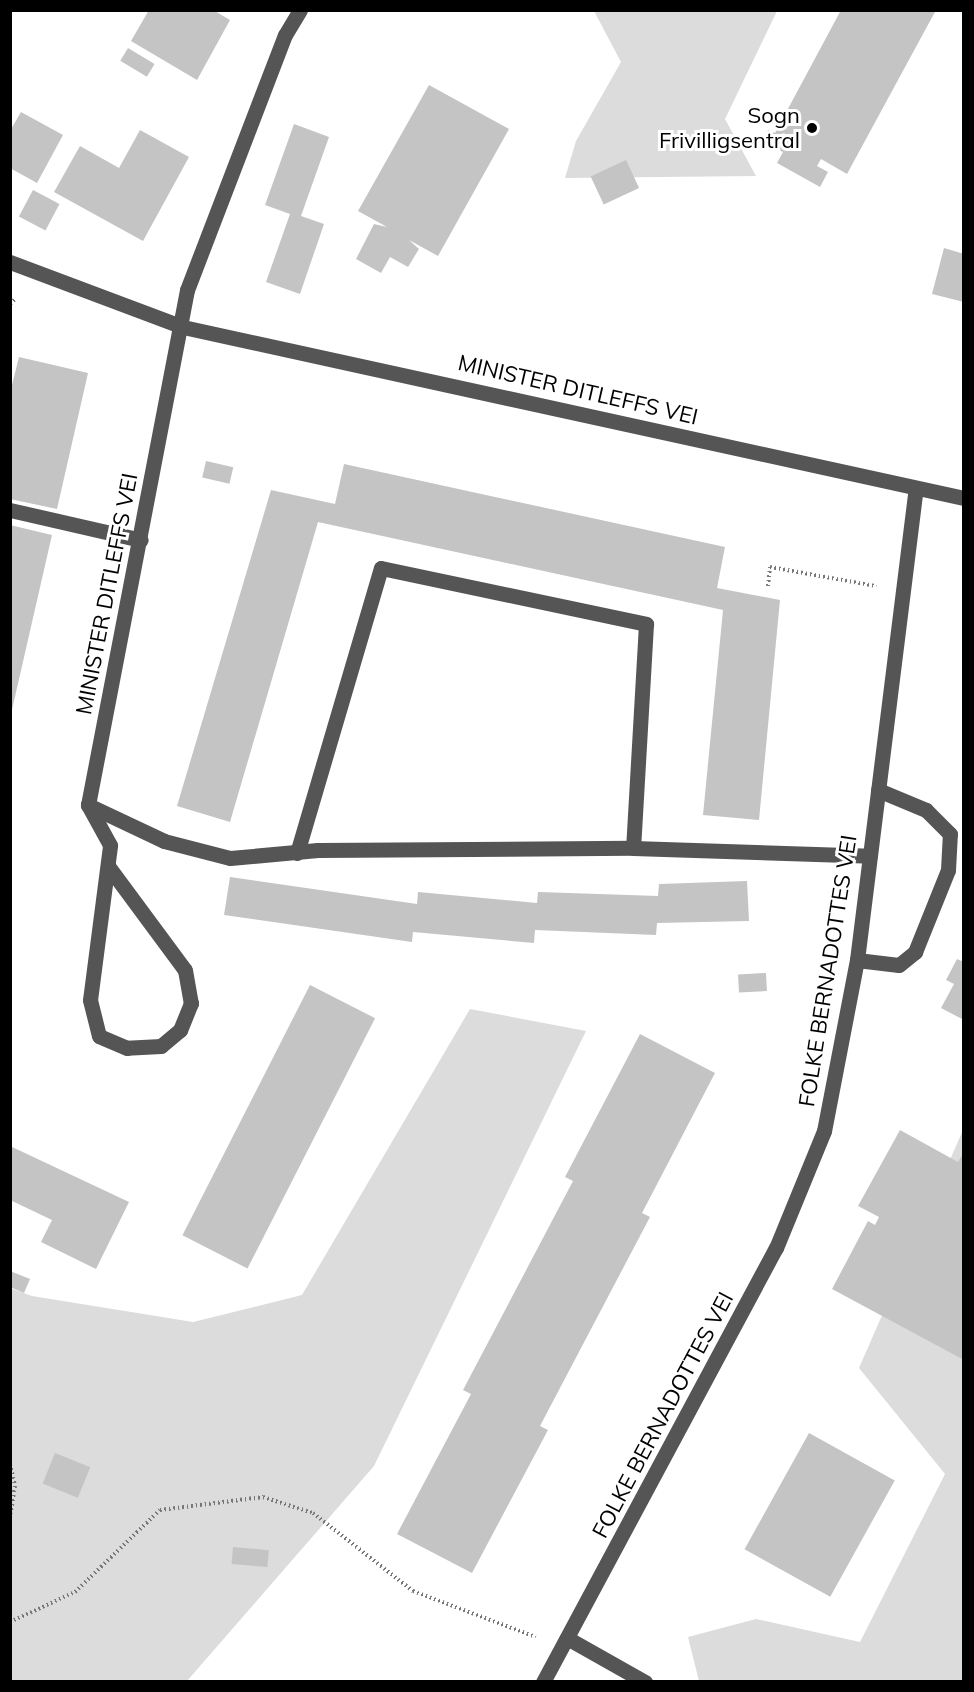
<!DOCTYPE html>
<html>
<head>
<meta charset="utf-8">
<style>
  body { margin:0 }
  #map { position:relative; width:974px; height:1692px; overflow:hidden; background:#fff; font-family:Mulish,sans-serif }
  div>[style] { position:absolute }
  .green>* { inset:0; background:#dcdcdc }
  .building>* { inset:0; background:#c4c4c4; transform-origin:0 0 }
  .path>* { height:4px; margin-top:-2px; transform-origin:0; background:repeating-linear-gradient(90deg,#777 0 1.5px,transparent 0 4.5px) }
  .minor>* { height:15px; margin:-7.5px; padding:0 7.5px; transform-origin:7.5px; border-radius:7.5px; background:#555 }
  .dots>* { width:16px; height:16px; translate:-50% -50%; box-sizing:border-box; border:3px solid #fff; border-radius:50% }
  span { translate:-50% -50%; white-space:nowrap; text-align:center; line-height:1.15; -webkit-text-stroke:6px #fff; paint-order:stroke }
  .poi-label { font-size:22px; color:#000 }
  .right { translate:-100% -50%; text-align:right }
  .street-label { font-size:22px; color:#000 }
  .frame { position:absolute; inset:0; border:12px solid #000; pointer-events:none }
</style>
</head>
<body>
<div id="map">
  <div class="green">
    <i style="clip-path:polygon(594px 11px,777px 11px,725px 119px,756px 176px,565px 178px,576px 141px,621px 62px)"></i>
    <i style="clip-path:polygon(470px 1009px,586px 1031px,374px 1466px,187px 1681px,11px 1681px,10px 1288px,32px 1296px,193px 1322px,302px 1295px)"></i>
    <i style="clip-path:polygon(963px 1130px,963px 1681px,699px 1681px,688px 1637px,756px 1619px,860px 1642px,945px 1474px,859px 1368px)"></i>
  </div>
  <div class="building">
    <i style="clip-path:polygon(149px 10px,213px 10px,230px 20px,197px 80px,131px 41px)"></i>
    <i style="clip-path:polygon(841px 10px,936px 10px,847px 174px,821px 159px,817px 166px,828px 172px,820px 187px,777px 163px,783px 152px,762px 140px,768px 130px,775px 133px)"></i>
    <i style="left:128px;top:48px;width:31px;height:15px;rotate:31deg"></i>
    <i style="clip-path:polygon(429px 85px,509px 129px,438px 256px,409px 240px,419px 249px,408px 267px,390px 257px,381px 273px,356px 259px,374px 224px,387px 227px,358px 211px)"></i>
    <i style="clip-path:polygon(21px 112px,63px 135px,37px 183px,10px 168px,10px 131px)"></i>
    <i style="clip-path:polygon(294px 124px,329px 137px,301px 216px,324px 224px,300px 294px,266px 282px,290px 214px,265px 205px)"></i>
    <i style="clip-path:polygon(140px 130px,189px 157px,143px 241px,54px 192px,80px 146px,119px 168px)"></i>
    <i style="left:626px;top:160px;width:31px;height:39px;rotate:65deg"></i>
    <i style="left:33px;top:190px;width:30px;height:30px;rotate:28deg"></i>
    <i style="clip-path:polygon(944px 248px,964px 254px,964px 302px,932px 294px)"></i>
    <i style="clip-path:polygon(19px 357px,88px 373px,57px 509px,10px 499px,10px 393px)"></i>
    <i style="left:206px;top:461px;width:28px;height:17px;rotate:13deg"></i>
    <i style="clip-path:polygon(344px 464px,725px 547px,717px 588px,780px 600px,759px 820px,703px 815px,723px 610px,318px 522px,230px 822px,177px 806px,271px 490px,335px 504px)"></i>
    <i style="clip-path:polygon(10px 525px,52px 535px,11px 714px,10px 714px)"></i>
    <i style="clip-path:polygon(230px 877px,417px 904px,418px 892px,537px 903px,538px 892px,658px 896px,659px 884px,747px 881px,749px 921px,657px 923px,656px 935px,535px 930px,534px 943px,413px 932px,412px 942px,224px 915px)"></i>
    <i style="clip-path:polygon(957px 959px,964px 962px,964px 1020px,941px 1008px,954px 984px,946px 980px)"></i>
    <i style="left:766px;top:973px;width:18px;height:28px;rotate:87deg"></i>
    <i style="left:310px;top:985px;width:73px;height:281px;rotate:27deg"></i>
    <i style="clip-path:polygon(640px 1034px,715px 1073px,642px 1213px,650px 1217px,540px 1426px,548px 1430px,472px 1573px,397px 1534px,471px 1394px,463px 1390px,573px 1181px,565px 1177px)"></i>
    <i style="clip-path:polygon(900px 1130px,958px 1162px,964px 1152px,964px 1360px,832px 1289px,868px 1221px,875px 1225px,879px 1217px,858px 1206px)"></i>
    <i style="clip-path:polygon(10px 1146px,129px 1202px,96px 1269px,41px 1242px,52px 1220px,10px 1200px)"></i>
    <i style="clip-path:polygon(10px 1271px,30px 1279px,24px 1293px,10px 1287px)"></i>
    <i style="left:809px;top:1433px;width:98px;height:133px;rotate:29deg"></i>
    <i style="left:55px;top:1453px;width:38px;height:33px;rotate:22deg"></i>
    <i style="left:233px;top:1547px;width:36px;height:17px;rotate:5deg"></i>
  </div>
  <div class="path">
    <i style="left:10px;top:304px;width:8px;rotate:-45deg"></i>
    <i style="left:768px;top:586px;width:19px;rotate:-84deg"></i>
    <i style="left:770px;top:567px;width:108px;rotate:10.2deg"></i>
    <i style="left:10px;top:1464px;width:23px;rotate:77deg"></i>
    <i style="left:15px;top:1486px;width:33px;rotate:99deg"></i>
    <i style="left:10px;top:1622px;width:72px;rotate:-24.8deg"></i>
    <i style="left:75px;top:1592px;width:118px;rotate:-44deg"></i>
    <i style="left:160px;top:1510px;width:104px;rotate:-7.2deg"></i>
    <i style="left:263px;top:1497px;width:52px;rotate:17.7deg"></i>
    <i style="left:313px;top:1513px;width:127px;rotate:38deg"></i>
    <i style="left:413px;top:1591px;width:131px;rotate:20.5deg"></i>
  </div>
  <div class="minor">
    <i style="left:10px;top:262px;width:185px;rotate:20.6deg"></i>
    <i style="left:183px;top:327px;width:800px;rotate:12.35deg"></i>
    <i style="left:10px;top:510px;width:134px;rotate:12.9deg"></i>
    <i style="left:88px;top:805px;width:84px;rotate:25.3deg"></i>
    <i style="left:164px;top:841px;width:68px;rotate:14.4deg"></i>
    <i style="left:230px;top:858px;width:88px;rotate:-5.2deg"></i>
    <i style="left:318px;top:850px;width:315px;rotate:-0.4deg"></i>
    <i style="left:633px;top:848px;width:237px;rotate:1.9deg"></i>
    <i style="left:297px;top:853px;width:297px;rotate:-73.6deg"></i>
    <i style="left:381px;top:568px;width:271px;rotate:11.9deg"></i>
    <i style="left:646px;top:624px;width:224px;rotate:93.3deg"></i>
    <i style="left:108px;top:866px;width:129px;rotate:53.5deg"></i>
    <i style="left:185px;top:970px;width:34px;rotate:80deg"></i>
    <i style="left:191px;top:1003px;width:29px;rotate:112deg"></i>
    <i style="left:180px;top:1030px;width:25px;rotate:140deg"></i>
    <i style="left:161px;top:1046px;width:34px;rotate:177deg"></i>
    <i style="left:127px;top:1048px;width:30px;rotate:-157deg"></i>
    <i style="left:99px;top:1036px;width:37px;rotate:-104deg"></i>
    <i style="left:90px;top:1000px;width:156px;rotate:-82.6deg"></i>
    <i style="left:110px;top:845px;width:46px;rotate:-118.8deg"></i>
    <i style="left:88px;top:805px;width:524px;rotate:-79.12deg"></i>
    <i style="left:187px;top:290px;width:273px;rotate:-69deg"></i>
    <i style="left:285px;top:35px;width:29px;rotate:-59deg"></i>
    <i style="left:857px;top:960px;width:42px;rotate:6.8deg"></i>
    <i style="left:899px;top:965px;width:21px;rotate:-39deg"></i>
    <i style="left:915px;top:952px;width:88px;rotate:-68.1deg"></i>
    <i style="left:948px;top:870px;width:36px;rotate:-87deg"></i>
    <i style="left:950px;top:834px;width:34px;rotate:-135deg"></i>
    <i style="left:926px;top:810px;width:52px;rotate:-157.4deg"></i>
    <i style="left:567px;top:1638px;width:90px;rotate:29.4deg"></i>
    <i style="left:543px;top:1682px;width:493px;rotate:-61.8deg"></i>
    <i style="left:776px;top:1248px;width:126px;rotate:-67.7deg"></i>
    <i style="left:824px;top:1131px;width:174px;rotate:-79.1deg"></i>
    <i style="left:857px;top:960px;width:475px;rotate:-82.9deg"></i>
  </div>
  <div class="dots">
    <i style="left:812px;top:128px;background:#000"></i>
  </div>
  <div class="poi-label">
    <span class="right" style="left:800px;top:128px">Sogn<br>Frivilligsentral</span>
  </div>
  <div class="street-label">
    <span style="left:578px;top:390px;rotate:13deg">MINISTER DITLEFFS VEI</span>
    <span style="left:107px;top:594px;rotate:-79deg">MINISTER DITLEFFS VEI</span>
    <span style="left:828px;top:971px;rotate:-81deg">FOLKE BERNADOTTES VEI</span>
    <span style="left:663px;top:1415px;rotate:-62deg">FOLKE BERNADOTTES VEI</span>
  </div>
  <div class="frame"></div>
</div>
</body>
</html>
